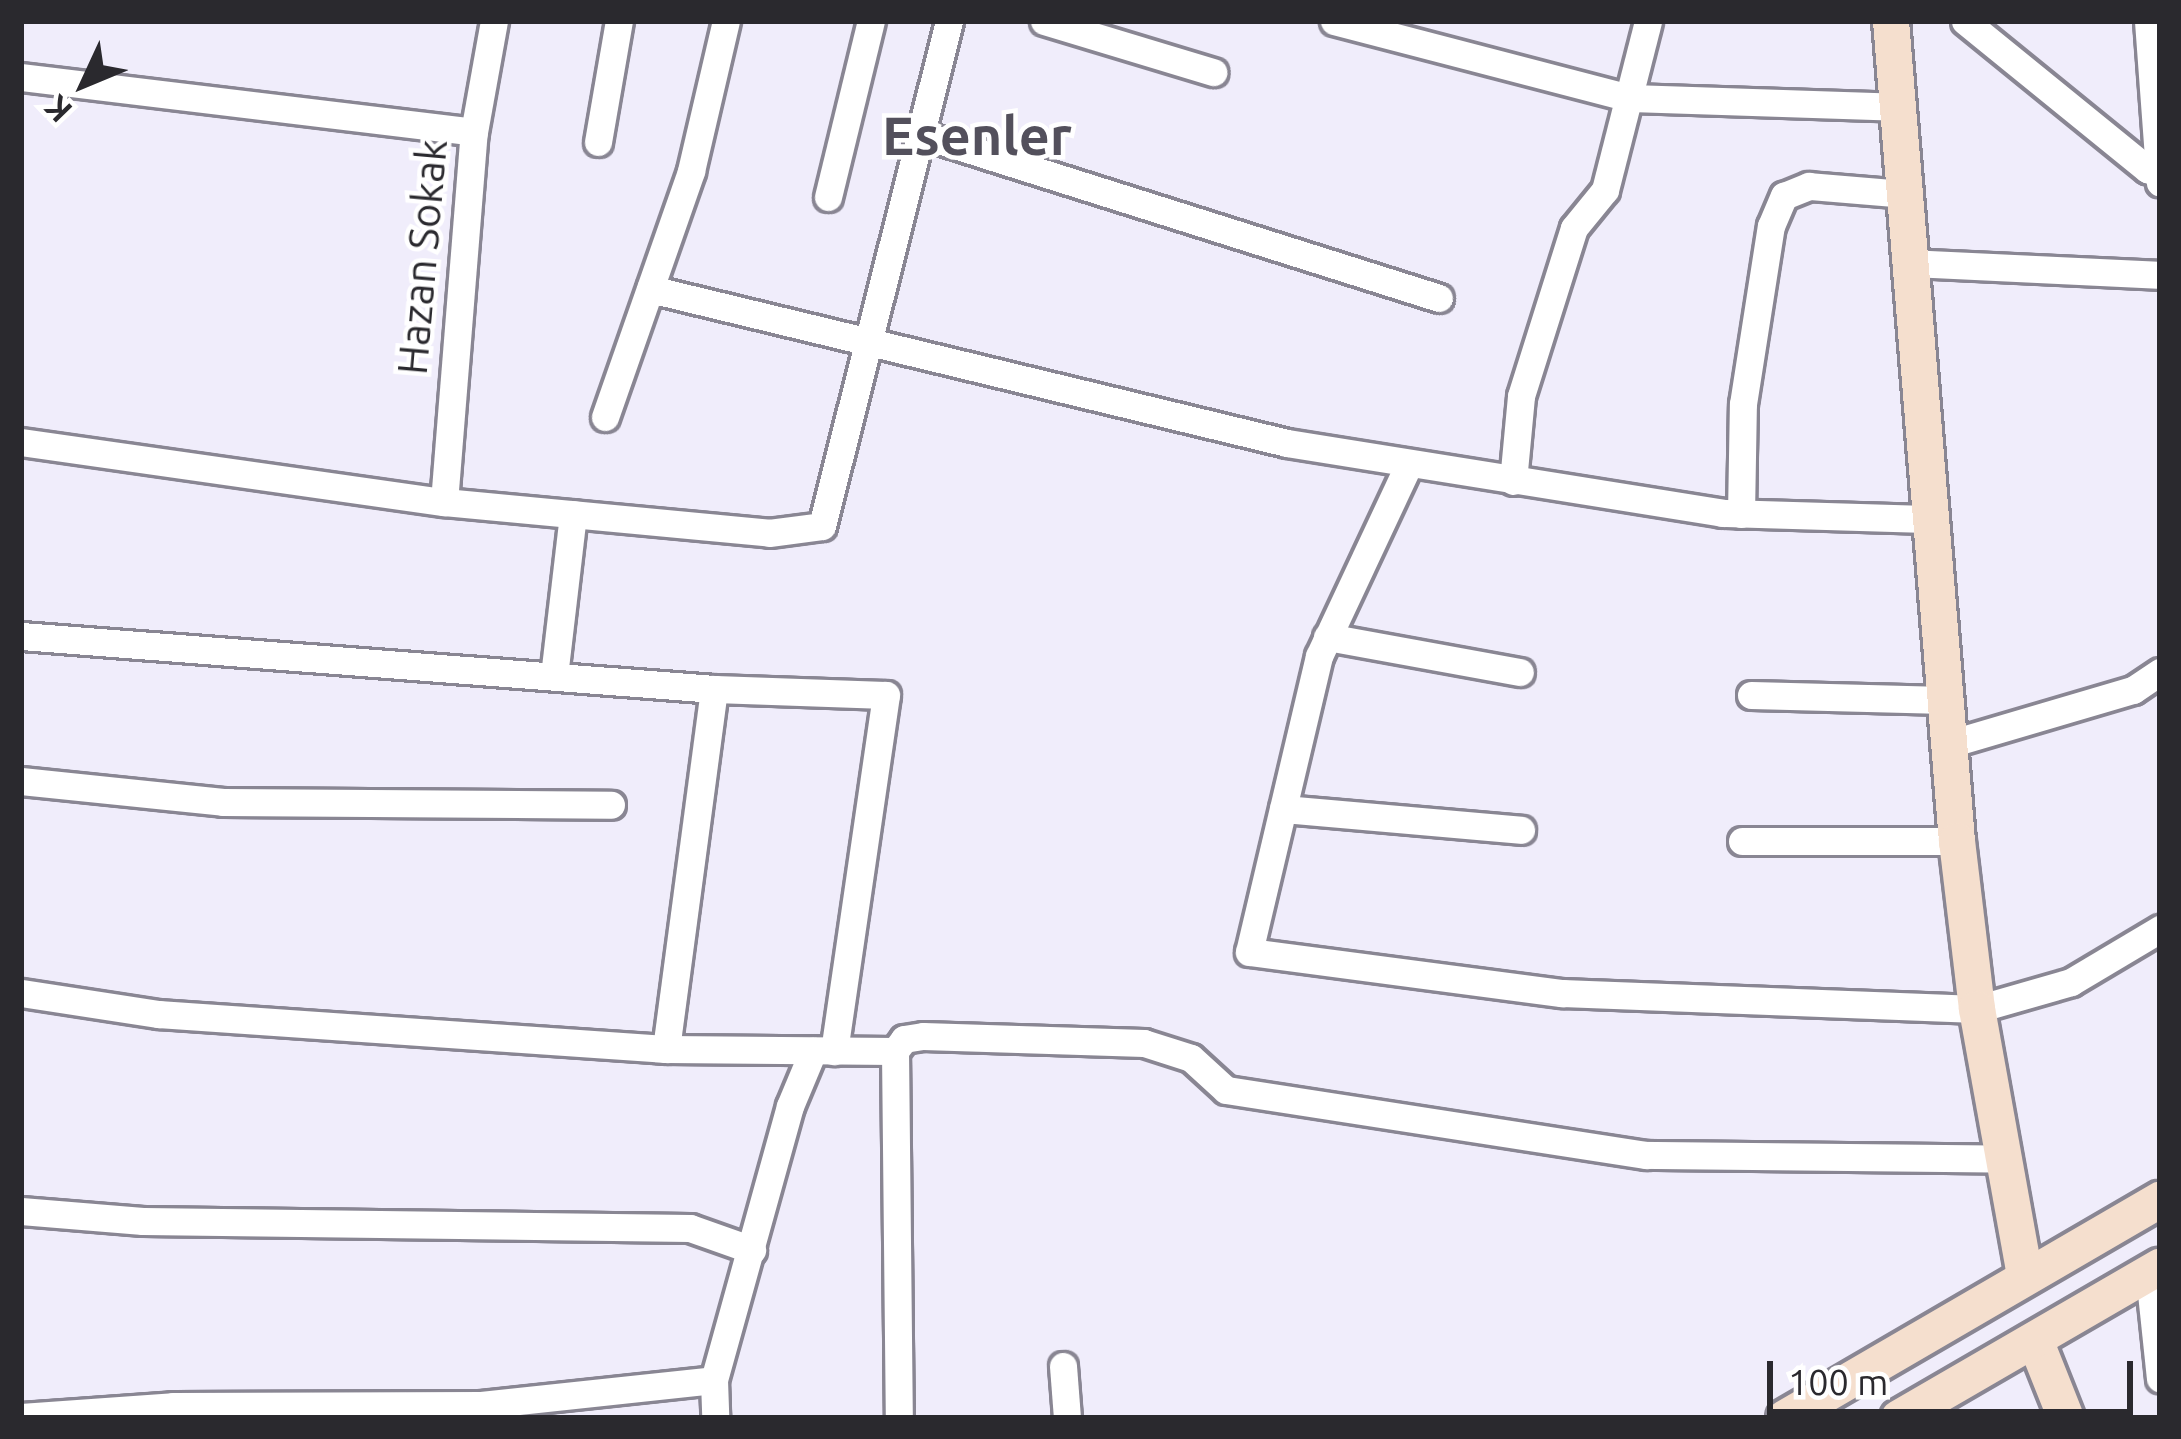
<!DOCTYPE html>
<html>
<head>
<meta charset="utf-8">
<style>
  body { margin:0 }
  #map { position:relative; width:2181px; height:1439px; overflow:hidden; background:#f0edfb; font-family:Ubuntu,sans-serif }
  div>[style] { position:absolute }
  .roads { filter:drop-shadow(3px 0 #898693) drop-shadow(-3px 0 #898693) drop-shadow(0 3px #898693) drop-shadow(0 -3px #898693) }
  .street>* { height:27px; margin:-13.5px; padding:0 13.5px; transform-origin:13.5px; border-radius:13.5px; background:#fff }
  .secondary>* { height:36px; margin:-18px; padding:0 18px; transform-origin:18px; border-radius:18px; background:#f5dfce }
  span { translate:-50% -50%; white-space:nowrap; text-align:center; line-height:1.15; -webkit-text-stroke:9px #fff; paint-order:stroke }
  .street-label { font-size:42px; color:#2a292e }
  .district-label { font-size:54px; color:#53505c; font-weight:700 }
  .frame { position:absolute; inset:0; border:24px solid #2a292e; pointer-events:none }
  .north { position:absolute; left:24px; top:24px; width:120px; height:120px; -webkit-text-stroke:9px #fff; paint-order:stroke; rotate:226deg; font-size:33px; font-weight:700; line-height:48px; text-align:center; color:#2a292e }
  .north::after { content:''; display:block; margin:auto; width:42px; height:54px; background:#2a292e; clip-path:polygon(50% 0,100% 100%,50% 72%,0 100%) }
  .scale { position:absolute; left:1767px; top:1361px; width:366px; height:54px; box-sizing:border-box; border:6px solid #2a292e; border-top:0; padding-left:15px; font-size:36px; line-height:42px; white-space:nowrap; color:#2a292e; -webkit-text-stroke:9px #fff; paint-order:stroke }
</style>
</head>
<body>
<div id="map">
  <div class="roads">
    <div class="street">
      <i style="left:1044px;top:21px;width:177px;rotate:16.8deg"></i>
      <i style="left:1334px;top:21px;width:305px;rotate:14.6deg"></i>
      <i style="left:1629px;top:98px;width:269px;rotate:1.9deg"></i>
      <i style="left:1965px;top:21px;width:235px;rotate:39.1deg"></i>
      <i style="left:2147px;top:169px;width:14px;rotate:17deg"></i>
      <i style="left:2148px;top:21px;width:162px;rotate:85.8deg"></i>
      <i style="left:21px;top:77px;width:456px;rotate:6.9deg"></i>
      <i style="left:923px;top:135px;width:541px;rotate:17.53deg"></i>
      <i style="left:598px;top:142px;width:123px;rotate:-80.2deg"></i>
      <i style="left:828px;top:197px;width:181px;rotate:-76.3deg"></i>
      <i style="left:1910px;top:263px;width:250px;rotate:2.7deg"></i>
      <i style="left:650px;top:289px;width:655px;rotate:13.59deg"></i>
      <i style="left:1287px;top:443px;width:441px;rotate:9.1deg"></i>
      <i style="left:1722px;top:513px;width:208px;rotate:1.7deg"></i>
      <i style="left:605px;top:417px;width:261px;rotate:-70.7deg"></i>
      <i style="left:691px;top:171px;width:154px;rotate:-76.9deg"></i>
      <i style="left:21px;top:442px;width:427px;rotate:8.1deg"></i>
      <i style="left:444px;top:502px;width:326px;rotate:5.4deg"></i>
      <i style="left:769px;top:533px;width:53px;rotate:-7.5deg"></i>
      <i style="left:822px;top:526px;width:521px;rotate:-75.88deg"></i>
      <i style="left:1409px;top:464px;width:212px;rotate:115.1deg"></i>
      <i style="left:1319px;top:656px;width:304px;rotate:103.3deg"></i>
      <i style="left:1249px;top:952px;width:316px;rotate:7.5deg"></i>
      <i style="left:1562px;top:993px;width:415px;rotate:2.2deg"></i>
      <i style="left:1977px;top:1009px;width:98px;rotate:-16deg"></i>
      <i style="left:2071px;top:982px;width:104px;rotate:-30.8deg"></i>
      <i style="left:1513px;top:481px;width:85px;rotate:-84.6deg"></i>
      <i style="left:1521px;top:396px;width:176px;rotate:-72.5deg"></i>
      <i style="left:1574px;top:228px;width:49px;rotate:-50.8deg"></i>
      <i style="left:1605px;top:190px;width:174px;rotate:-75.7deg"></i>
      <i style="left:444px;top:502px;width:371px;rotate:-85.4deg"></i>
      <i style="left:474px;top:132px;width:113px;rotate:-79.8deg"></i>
      <i style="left:1741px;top:514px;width:110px;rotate:-89deg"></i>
      <i style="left:1743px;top:404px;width:180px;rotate:-81.1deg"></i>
      <i style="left:1771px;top:226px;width:33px;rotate:-67deg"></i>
      <i style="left:1784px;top:196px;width:27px;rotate:-22deg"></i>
      <i style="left:1809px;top:186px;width:96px;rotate:4.8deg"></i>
      <i style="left:21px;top:636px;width:695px;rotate:4.37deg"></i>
      <i style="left:714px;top:689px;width:172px;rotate:2deg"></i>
      <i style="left:886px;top:695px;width:360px;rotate:98.3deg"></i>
      <i style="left:1327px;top:637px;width:196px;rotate:10.3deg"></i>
      <i style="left:554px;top:676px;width:163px;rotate:-83.3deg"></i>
      <i style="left:1751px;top:695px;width:194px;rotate:1.5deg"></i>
      <i style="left:1949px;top:744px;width:192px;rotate:-16.4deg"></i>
      <i style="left:2133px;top:690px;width:32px;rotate:-34deg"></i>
      <i style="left:21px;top:781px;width:203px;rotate:5.9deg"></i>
      <i style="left:223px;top:802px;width:388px;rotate:0.4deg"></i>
      <i style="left:1283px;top:809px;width:239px;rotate:5deg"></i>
      <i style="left:1742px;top:841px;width:215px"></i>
      <i style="left:21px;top:993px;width:139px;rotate:8.7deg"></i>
      <i style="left:158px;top:1014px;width:509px;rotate:3.94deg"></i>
      <i style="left:666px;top:1049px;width:229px;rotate:0.5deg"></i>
      <i style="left:895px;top:1051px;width:367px;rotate:89.4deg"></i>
      <i style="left:666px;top:1049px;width:363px;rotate:-82.4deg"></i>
      <i style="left:895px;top:1051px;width:15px;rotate:-53deg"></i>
      <i style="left:904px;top:1039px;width:19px;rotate:-9deg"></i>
      <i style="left:923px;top:1036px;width:221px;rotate:1.8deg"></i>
      <i style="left:1144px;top:1043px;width:49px;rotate:17.7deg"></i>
      <i style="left:1191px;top:1058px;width:47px;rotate:42.4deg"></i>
      <i style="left:1226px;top:1090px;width:425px;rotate:8.8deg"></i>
      <i style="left:1646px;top:1155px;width:356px;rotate:0.6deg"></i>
      <i style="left:21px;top:1211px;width:122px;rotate:4.7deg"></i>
      <i style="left:143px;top:1221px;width:547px;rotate:0.73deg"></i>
      <i style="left:690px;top:1228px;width:66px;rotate:19.5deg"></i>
      <i style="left:2149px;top:1274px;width:105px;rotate:84deg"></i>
      <i style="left:1063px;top:1366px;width:52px;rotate:85.6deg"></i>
      <i style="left:714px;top:1380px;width:284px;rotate:-74.5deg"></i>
      <i style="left:790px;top:1106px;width:60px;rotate:-67.3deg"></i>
      <i style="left:21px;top:1417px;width:152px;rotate:-4.1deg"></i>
      <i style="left:173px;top:1406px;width:308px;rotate:-0.2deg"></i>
      <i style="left:481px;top:1405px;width:234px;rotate:-6.1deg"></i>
      <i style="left:714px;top:1380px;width:38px;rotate:88deg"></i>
    </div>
    <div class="secondary">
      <i style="left:1891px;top:21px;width:823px;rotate:85.4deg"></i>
      <i style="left:1957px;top:841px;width:169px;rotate:83.2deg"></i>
      <i style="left:1977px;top:1009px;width:271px;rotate:79.8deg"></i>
      <i style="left:2035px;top:1340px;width:84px;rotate:68.3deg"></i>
      <i style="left:1785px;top:1418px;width:434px;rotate:-30.2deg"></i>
      <i style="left:1899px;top:1418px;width:302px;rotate:-30.1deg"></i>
    </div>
  </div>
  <div class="street-label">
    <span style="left:422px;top:257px;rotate:-85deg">Hazan Sokak</span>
  </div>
  <div class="district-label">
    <span style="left:977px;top:135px">Esenler</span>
  </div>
  <div class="frame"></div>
  <div class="north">K</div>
  <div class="scale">100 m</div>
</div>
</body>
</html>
